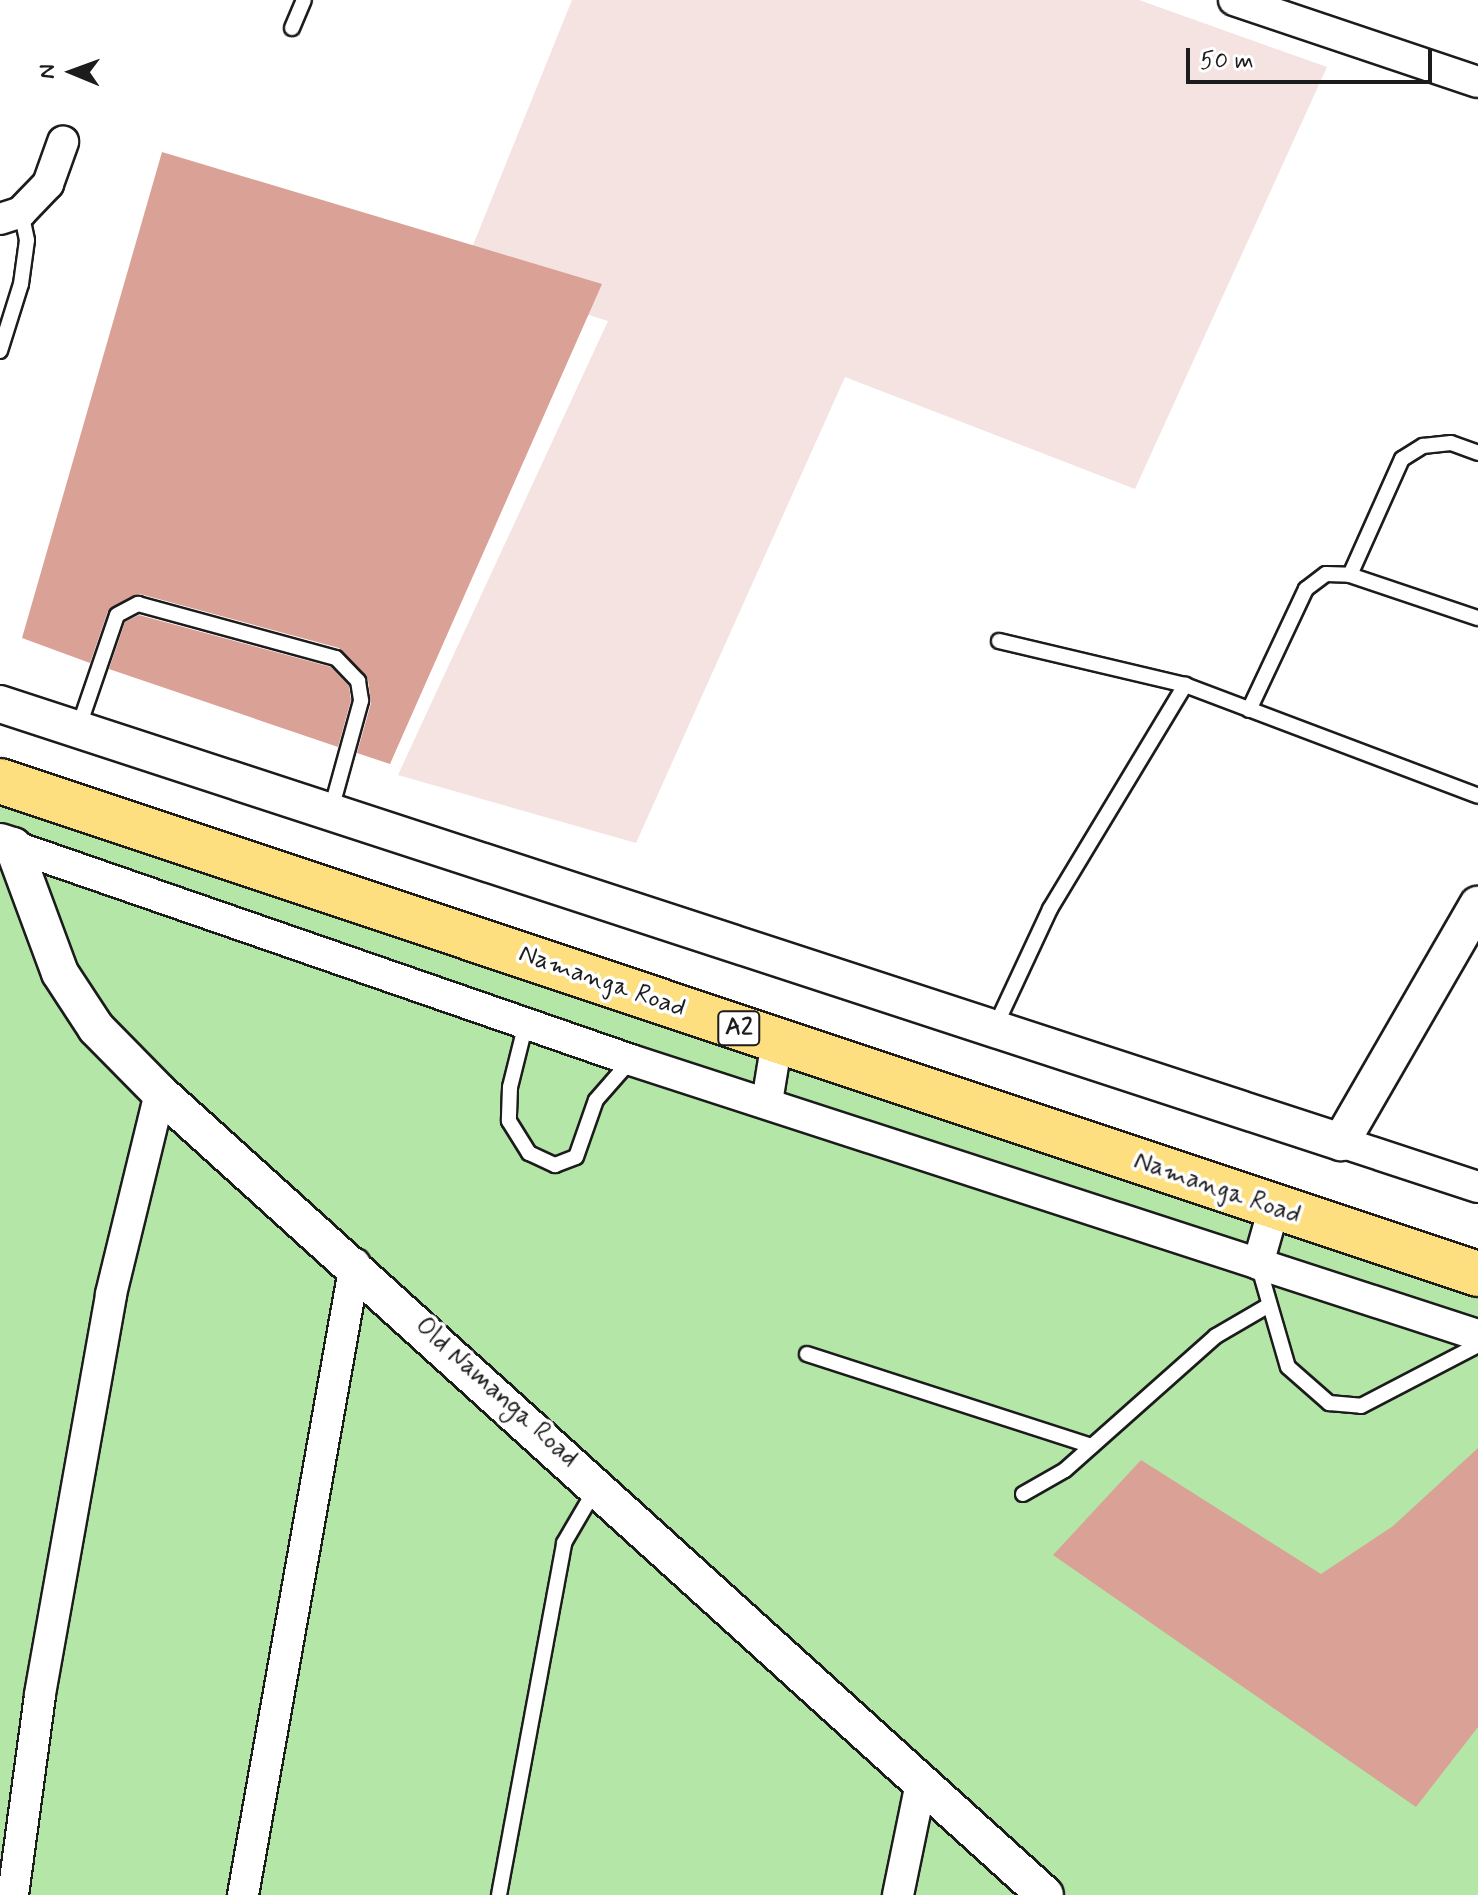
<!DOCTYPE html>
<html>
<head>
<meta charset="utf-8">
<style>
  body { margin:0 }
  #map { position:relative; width:1478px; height:1895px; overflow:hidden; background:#fff; font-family:Mynerve,sans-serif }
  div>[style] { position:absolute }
  .built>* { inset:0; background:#f4e3e0 }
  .green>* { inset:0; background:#b4e7a7 }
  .building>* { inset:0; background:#daa196 }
  .roads { filter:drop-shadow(2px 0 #1c1c1c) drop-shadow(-2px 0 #1c1c1c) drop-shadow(0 2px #1c1c1c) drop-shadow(0 -2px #1c1c1c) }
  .service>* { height:14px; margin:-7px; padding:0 7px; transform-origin:7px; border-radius:7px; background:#fff }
  .minor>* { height:30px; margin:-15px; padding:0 15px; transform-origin:15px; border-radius:15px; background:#fff }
  .tertiary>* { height:36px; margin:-18px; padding:0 18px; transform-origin:18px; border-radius:18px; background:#fff }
  .trunk>* { height:44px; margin:-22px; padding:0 22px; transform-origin:22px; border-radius:22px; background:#fedf80 }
  span { translate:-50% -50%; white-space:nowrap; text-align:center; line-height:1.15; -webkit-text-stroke:7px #fff; paint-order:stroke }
  .shield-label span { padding:2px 6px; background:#fff; border:2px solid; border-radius:6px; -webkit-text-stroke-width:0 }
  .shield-label { font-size:24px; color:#1c1c1c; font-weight:700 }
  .street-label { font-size:26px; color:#1c1c1c }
  .north { position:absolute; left:32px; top:32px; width:80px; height:80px; -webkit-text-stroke:6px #fff; paint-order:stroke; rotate:271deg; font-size:22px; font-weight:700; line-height:32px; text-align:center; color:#1c1c1c }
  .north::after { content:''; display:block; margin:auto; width:28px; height:36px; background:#1c1c1c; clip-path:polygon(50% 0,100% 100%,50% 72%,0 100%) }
  .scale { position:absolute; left:1186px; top:48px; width:246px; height:36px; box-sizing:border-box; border:4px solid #1c1c1c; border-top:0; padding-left:10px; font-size:24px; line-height:28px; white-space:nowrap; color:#1c1c1c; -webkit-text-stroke:6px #fff; paint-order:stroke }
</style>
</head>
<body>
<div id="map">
  <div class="built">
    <i style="clip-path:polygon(572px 0,1139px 0,1327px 67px,1135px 489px,845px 377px,636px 843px,398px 775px,608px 321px,461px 275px)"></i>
  </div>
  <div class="green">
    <i style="clip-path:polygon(0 784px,1478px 1274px,1478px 1895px,0 1895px)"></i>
  </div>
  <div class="building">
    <i style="clip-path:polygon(162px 152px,602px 284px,390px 764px,357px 753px,371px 703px,368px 680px,339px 648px,140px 594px,108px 611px,90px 663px,22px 638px)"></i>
    <i style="clip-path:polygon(139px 615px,331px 667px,349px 686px,351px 700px,338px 747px,109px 669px,125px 622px)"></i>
    <i style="clip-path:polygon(1478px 1448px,1478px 1727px,1416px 1807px,1053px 1555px,1141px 1460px,1321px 1574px,1393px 1526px)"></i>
  </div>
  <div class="roads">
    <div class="service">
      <i style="left:292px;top:28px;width:30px;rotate:-67deg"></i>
      <i style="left:0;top:351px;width:70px;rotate:-72.6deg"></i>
      <i style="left:21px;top:284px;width:44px;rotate:-82.2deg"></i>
      <i style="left:27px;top:240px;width:29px;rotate:-102deg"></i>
      <i style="left:1350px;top:575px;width:127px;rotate:-65.9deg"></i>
      <i style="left:1402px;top:459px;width:25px;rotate:-32deg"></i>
      <i style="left:1423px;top:446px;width:28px;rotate:-6deg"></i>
      <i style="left:1451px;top:443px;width:29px;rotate:20deg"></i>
      <i style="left:999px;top:641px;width:191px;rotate:13.3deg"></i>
      <i style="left:1185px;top:685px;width:313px;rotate:20.7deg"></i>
      <i style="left:1249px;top:710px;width:134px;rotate:-64.8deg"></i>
      <i style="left:1306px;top:589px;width:25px;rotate:-37deg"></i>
      <i style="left:1326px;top:574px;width:24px;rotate:2deg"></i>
      <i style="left:1350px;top:575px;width:135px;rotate:18.6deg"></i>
      <i style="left:78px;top:729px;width:120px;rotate:-71.1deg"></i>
      <i style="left:117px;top:615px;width:24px;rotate:-28deg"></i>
      <i style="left:138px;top:604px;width:205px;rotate:15.3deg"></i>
      <i style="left:336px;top:658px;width:32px;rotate:46deg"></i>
      <i style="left:358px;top:681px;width:20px;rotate:81deg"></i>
      <i style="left:361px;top:701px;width:113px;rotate:105.4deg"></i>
      <i style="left:526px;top:1023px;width:66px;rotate:104deg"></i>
      <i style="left:510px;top:1087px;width:34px;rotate:92deg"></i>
      <i style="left:509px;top:1121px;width:38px;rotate:58deg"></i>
      <i style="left:529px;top:1153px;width:29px;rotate:25deg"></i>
      <i style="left:555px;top:1165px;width:22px;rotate:-21deg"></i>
      <i style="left:576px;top:1157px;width:60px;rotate:-70.7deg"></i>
      <i style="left:596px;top:1100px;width:53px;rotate:-48.8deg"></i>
      <i style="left:995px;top:1027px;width:130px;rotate:-65deg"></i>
      <i style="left:1050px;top:909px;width:262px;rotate:-58.9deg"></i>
      <i style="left:1258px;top:1264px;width:107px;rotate:73.8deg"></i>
      <i style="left:1288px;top:1367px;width:55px;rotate:41.3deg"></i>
      <i style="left:1329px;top:1403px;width:32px;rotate:5deg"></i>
      <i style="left:1361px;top:1406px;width:132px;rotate:-27.5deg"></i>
      <i style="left:807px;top:1354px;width:299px;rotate:17.9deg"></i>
      <i style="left:1023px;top:1494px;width:48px;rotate:-29.7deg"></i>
      <i style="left:1065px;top:1470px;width:202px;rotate:-41.6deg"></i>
      <i style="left:1216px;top:1336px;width:61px;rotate:-30.3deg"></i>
      <i style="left:499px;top:1895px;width:358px;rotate:-79.5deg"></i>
      <i style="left:564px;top:1543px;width:61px;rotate:-59.7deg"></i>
    </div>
    <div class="minor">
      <i style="left:1234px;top:0;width:257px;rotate:18.6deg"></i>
      <i style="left:0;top:219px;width:22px;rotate:-18deg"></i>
      <i style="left:21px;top:212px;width:39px;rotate:-46deg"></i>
      <i style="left:48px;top:184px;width:45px;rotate:-70.3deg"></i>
      <i style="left:13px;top:846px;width:654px;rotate:19.1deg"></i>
      <i style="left:631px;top:1060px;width:891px;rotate:17.99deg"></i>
      <i style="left:767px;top:1102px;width:62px;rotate:-80.7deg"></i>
      <i style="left:1341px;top:1142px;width:144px;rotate:18.2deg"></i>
      <i style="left:1258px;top:1264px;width:58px;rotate:-74.1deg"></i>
      <i style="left:13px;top:1895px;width:203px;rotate:-82.3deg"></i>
      <i style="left:40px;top:1694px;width:406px;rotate:-79.9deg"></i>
      <i style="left:111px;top:1294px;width:207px;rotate:-76.3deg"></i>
      <i style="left:243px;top:1895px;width:641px;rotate:-79.94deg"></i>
      <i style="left:898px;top:1895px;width:114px;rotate:-78.4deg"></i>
    </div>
    <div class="tertiary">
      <i style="left:0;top:704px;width:1411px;rotate:18.09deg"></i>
      <i style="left:1341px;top:1142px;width:274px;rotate:-60deg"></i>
      <i style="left:0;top:842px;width:14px;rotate:17deg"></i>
      <i style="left:13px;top:846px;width:135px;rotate:69.7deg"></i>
      <i style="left:60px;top:973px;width:66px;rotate:56.8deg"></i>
      <i style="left:96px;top:1028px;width:91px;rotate:45.4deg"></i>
      <i style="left:160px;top:1093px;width:1194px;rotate:42.18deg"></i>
    </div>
    <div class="trunk">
      <i style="left:0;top:781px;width:1558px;rotate:18.45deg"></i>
    </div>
  </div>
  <div class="shield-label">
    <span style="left:739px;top:1028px">A2</span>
  </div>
  <div class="street-label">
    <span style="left:602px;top:982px;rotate:19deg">Namanga Road</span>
    <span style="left:1217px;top:1189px;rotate:19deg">Namanga Road</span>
    <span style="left:496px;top:1393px;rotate:42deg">Old Namanga Road</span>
  </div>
  <div class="north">N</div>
  <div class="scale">50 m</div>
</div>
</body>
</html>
